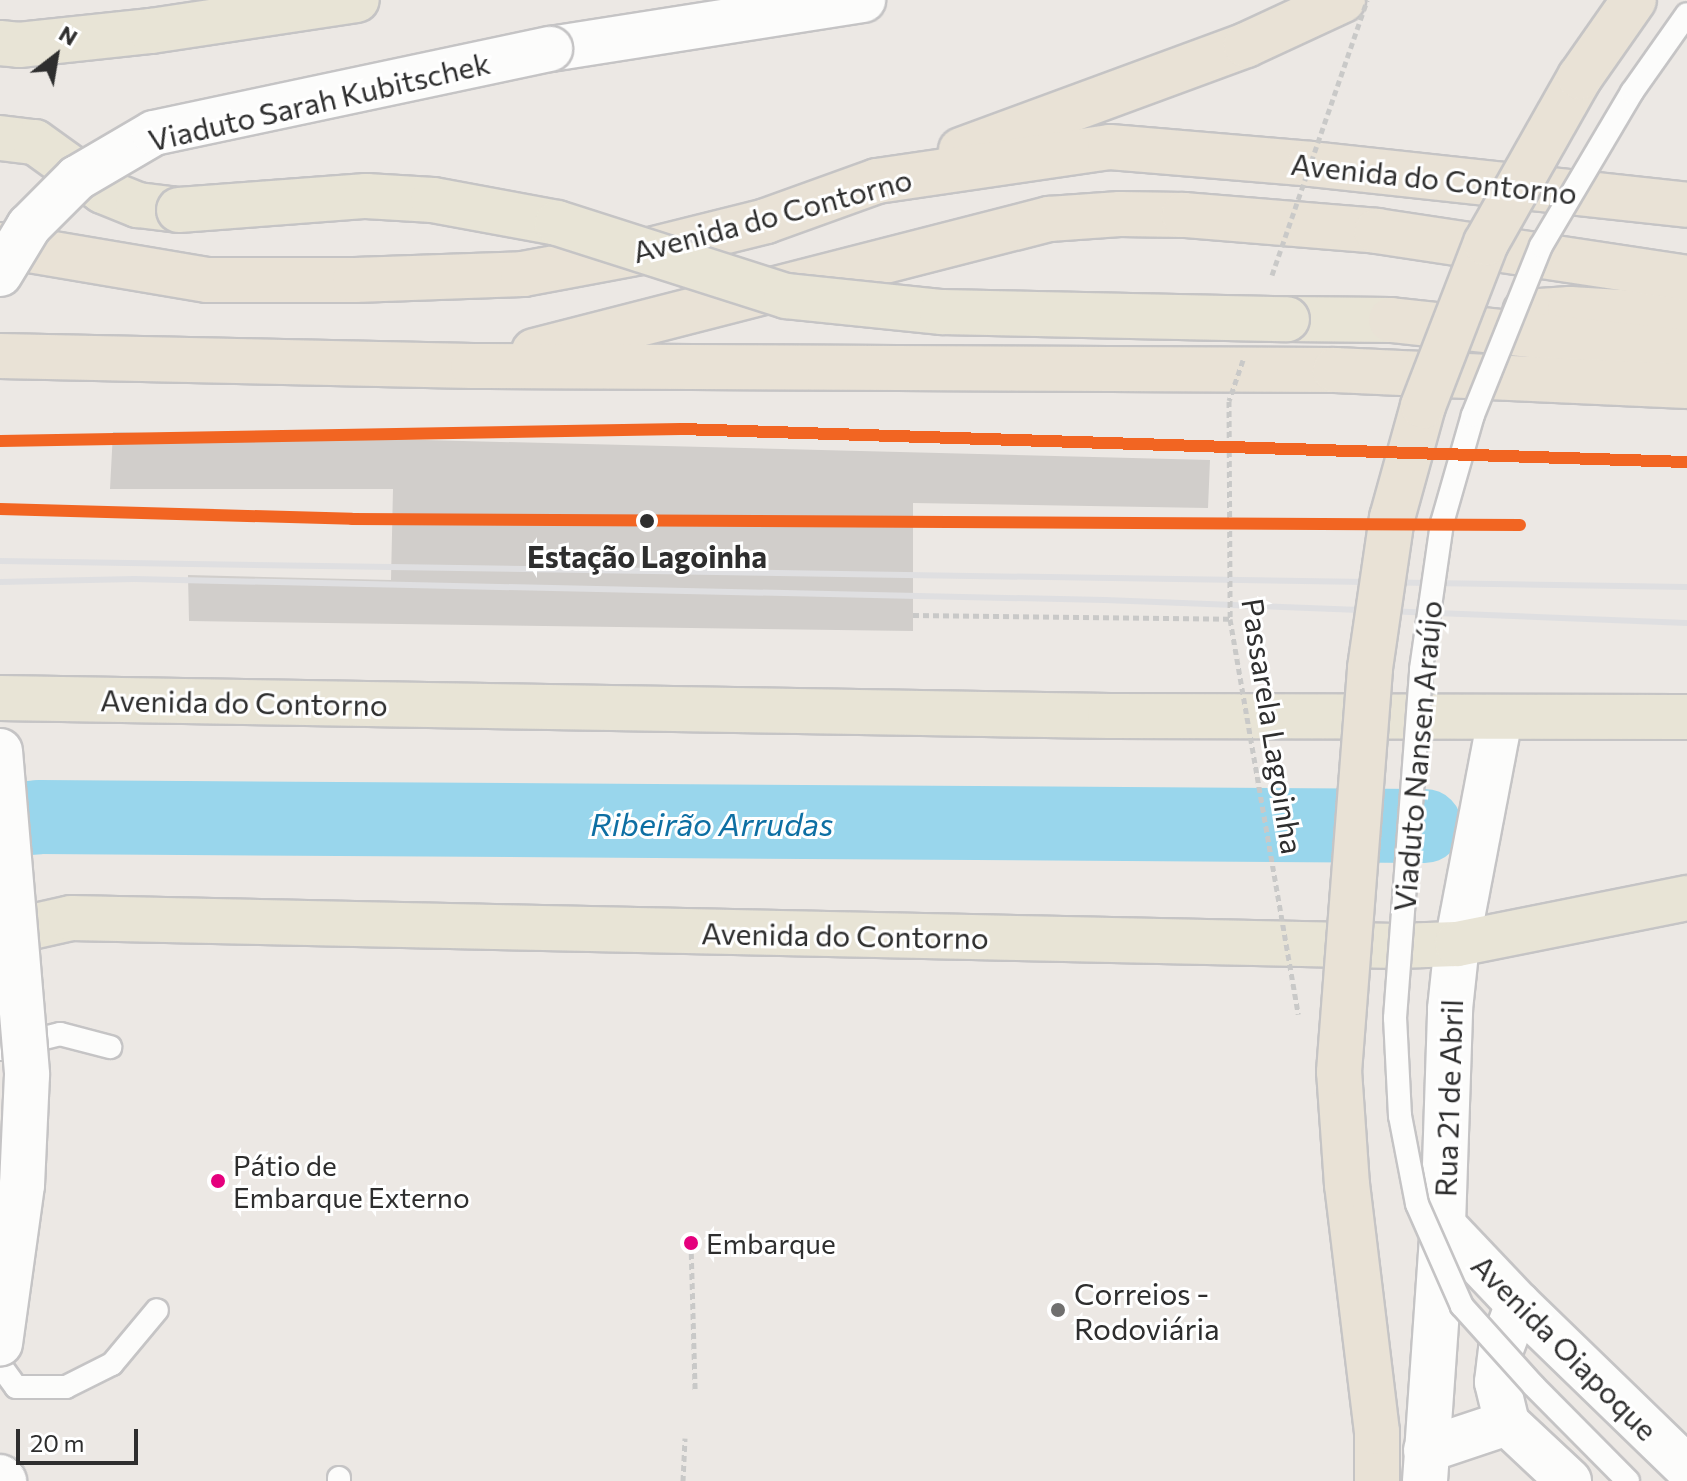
<!DOCTYPE html>
<html>
<head>
<meta charset="utf-8">
<style>
  body { margin:0 }
  #map { position:relative; width:1687px; height:1481px; overflow:hidden; background:#ece8e4; font-family:Commissioner,sans-serif }
  div>[style] { position:absolute }
  .river>* { height:74px; margin:-37px; padding:0 37px; transform-origin:37px; border-radius:37px; background:#99d6ec }
  .building>* { inset:0; background:#d1cecb }
  .path>* { height:5px; margin-top:-2.5px; transform-origin:0; background:repeating-linear-gradient(90deg,#c9c9c8 0 6px,transparent 0 10px) }
  .roads { filter:drop-shadow(2px 0 #c5c4c5) drop-shadow(-2px 0 #c5c4c5) drop-shadow(0 2px #c5c4c5) drop-shadow(0 -2px #c5c4c5) }
  .service>* { height:22px; margin:-11px; padding:0 11px; transform-origin:11px; border-radius:11px; background:#fcfcfb }
  .tertiary>* { height:44px; margin:-22px; padding:0 22px; transform-origin:22px; border-radius:22px; background:#fcfcfb }
  .secondary>* { height:44px; margin:-22px; padding:0 22px; transform-origin:22px; border-radius:22px; background:#fcfcfb }
  .primary>* { height:44px; margin:-22px; padding:0 22px; transform-origin:22px; border-radius:22px; background:#e8e4d6 }
  .trunk>* { height:44px; margin:-22px; padding:0 22px; transform-origin:22px; border-radius:22px; background:#e9e2d6 }
  .rail>* { height:6px; margin:-3px; padding:0 3px; transform-origin:3px; border-radius:3px; background:#dfdfe1 }
  .path-bridge>* { height:5px; margin-top:-2.5px; transform-origin:0; background:repeating-linear-gradient(90deg,#c9c9c8 0 6px,transparent 0 10px) }
  .bridges { filter:drop-shadow(2px 0 #c5c4c5) drop-shadow(-2px 0 #c5c4c5) drop-shadow(0 2px #c5c4c5) drop-shadow(0 -2px #c5c4c5) }
  .service-bridge>* { height:22px; margin:-11px; padding:0 11px; transform-origin:11px; border-radius:11px; background:#fcfcfb }
  .secondary-bridge>* { height:44px; margin:-22px; padding:0 22px; transform-origin:22px; border-radius:22px; background:#fcfcfb }
  .primary-bridge>* { height:44px; margin:-22px; padding:0 22px; transform-origin:22px; border-radius:22px; background:#e8e4d6 }
  .trunk-bridge>* { height:44px; margin:-22px; padding:0 22px; transform-origin:22px; border-radius:22px; background:#e9e2d6 }
  .metro-1>* { height:12px; margin:-6px; padding:0 6px; transform-origin:6px; border-radius:6px; background:#f26522 }
  .dots>* { width:22px; height:22px; translate:-50% -50%; box-sizing:border-box; border:4px solid #fff; border-radius:50% }
  span { translate:-50% -50%; white-space:nowrap; text-align:center; line-height:1.15; -webkit-text-stroke:6px #fff; paint-order:stroke }
  .bus-label { font-size:28px; color:#2e2e2e }
  .left { translate:0 -50%; text-align:left }
  .street-label { font-size:30px; color:#2e2e2e }
  .stop-label { font-size:30px; color:#2e2e2e; font-weight:700 }
  .poi-label { font-size:30px; color:#2e2e2e }
  .water-label { font-size:32px; color:#0d6fa3; font-style:italic }
  .north { position:absolute; left:16px; top:16px; width:80px; height:80px; -webkit-text-stroke:6px #fff; paint-order:stroke; rotate:31deg; font-size:22px; font-weight:700; line-height:32px; text-align:center; color:#2e2e2e }
  .north::after { content:''; display:block; margin:auto; width:28px; height:36px; background:#2e2e2e; clip-path:polygon(50% 0,100% 100%,50% 72%,0 100%) }
  .scale { position:absolute; left:16px; top:1429px; width:122px; height:36px; box-sizing:border-box; border:4px solid #2e2e2e; border-top:0; padding-left:10px; font-size:24px; line-height:28px; white-space:nowrap; color:#2e2e2e; -webkit-text-stroke:6px #fff; paint-order:stroke }
</style>
</head>
<body>
<div id="map">
  <div class="river">
    <i style="left:0;top:820px;width:39px;rotate:-4deg"></i>
    <i style="left:39px;top:817px;width:1386px;rotate:0.37deg"></i>
  </div>
  <div class="building">
    <i style="clip-path:polygon(113px 432px,1210px 460px,1208px 508px,913px 503px,913px 631px,189px 621px,188px 575px,391px 580px,393px 489px,110px 489px)"></i>
  </div>
  <div class="path">
    <i style="left:913px;top:615px;width:317px;rotate:0.7deg"></i>
    <i style="left:691px;top:1243px;width:147px;rotate:88.4deg"></i>
    <i style="left:683px;top:1481px;width:43px;rotate:-87.3deg"></i>
  </div>
  <div class="roads">
    <div class="service">
      <i style="left:0;top:1049px;width:62px;rotate:-14deg"></i>
      <i style="left:60px;top:1034px;width:52px;rotate:14.6deg"></i>
      <i style="left:0;top:1365px;width:27px;rotate:54deg"></i>
      <i style="left:16px;top:1387px;width:50px"></i>
      <i style="left:66px;top:1387px;width:51px;rotate:-26.6deg"></i>
      <i style="left:112px;top:1364px;width:70px;rotate:-50.2deg"></i>
      <i style="left:339px;top:1481px;width:3px;rotate:-90deg"></i>
    </div>
    <div class="tertiary">
      <i style="left:1443px;top:1225px;width:109px;rotate:46.5deg"></i>
      <i style="left:1518px;top:1304px;width:235px;rotate:44.1deg"></i>
      <i style="left:1507px;top:1423px;width:42px;rotate:-103.7deg"></i>
      <i style="left:1497px;top:1382px;width:33px;rotate:-83deg"></i>
      <i style="left:1501px;top:1349px;width:48px;rotate:-69.3deg"></i>
      <i style="left:1507px;top:1423px;width:85px;rotate:43.1deg"></i>
      <i style="left:1426px;top:1450px;width:85px;rotate:-18.4deg"></i>
      <i style="left:0;top:1477px;width:6px;rotate:45deg"></i>
      <i style="left:1425px;top:1481px;width:257px;rotate:-86deg"></i>
      <i style="left:1443px;top:1225px;width:216px;rotate:-88.1deg"></i>
      <i style="left:1450px;top:1009px;width:65px;rotate:-83.9deg"></i>
      <i style="left:1457px;top:944px;width:230px;rotate:-79.2deg"></i>
    </div>
    <div class="secondary">
      <i style="left:550px;top:49px;width:317px;rotate:-8.9deg"></i>
    </div>
    <div class="primary">
      <i style="left:0;top:43px;width:19px;rotate:6deg"></i>
      <i style="left:19px;top:45px;width:133px;rotate:-6.1deg"></i>
      <i style="left:151px;top:31px;width:208px;rotate:-8.6deg"></i>
      <i style="left:0;top:138px;width:35px;rotate:7deg"></i>
      <i style="left:35px;top:142px;width:84px;rotate:35.8deg"></i>
      <i style="left:103px;top:191px;width:38px;rotate:22deg"></i>
      <i style="left:138px;top:205px;width:41px;rotate:7deg"></i>
      <i style="left:1287px;top:319px;width:104px;rotate:0.6deg"></i>
      <i style="left:0;top:698px;width:1110px;rotate:0.93deg"></i>
      <i style="left:1110px;top:716px;width:577px;rotate:0.1deg"></i>
      <i style="left:0;top:934px;width:73px;rotate:-12.7deg"></i>
      <i style="left:71px;top:918px;width:1326px;rotate:1.21deg"></i>
      <i style="left:1397px;top:946px;width:60px;rotate:-1.9deg"></i>
      <i style="left:1457px;top:944px;width:235px;rotate:-11.3deg"></i>
    </div>
    <div class="trunk">
      <i style="left:961px;top:150px;width:304px;rotate:-20.2deg"></i>
      <i style="left:1246px;top:45px;width:107px;rotate:-24.9deg"></i>
      <i style="left:0;top:245px;width:210px;rotate:9.6deg"></i>
      <i style="left:207px;top:280px;width:148px"></i>
      <i style="left:355px;top:280px;width:168px;rotate:-2deg"></i>
      <i style="left:523px;top:274px;width:121px;rotate:-10.5deg"></i>
      <i style="left:642px;top:252px;width:128px;rotate:-14deg"></i>
      <i style="left:766px;top:221px;width:118px;rotate:-19.8deg"></i>
      <i style="left:877px;top:181px;width:235px;rotate:-8.3deg"></i>
      <i style="left:1110px;top:147px;width:202px;rotate:4.8deg"></i>
      <i style="left:1311px;top:164px;width:378px;rotate:6.2deg"></i>
      <i style="left:1525px;top:312px;width:45px;rotate:-3.8deg"></i>
      <i style="left:1570px;top:309px;width:117px;rotate:3.4deg"></i>
      <i style="left:1391px;top:320px;width:298px;rotate:6.2deg"></i>
      <i style="left:534px;top:351px;width:532px;rotate:-14.38deg"></i>
      <i style="left:1049px;top:219px;width:71px;rotate:-4deg"></i>
      <i style="left:1120px;top:214px;width:64px;rotate:0.9deg"></i>
      <i style="left:1184px;top:215px;width:194px;rotate:4.7deg"></i>
      <i style="left:1377px;top:231px;width:314px;rotate:8.6deg"></i>
      <i style="left:0;top:356px;width:473px;rotate:1.2deg"></i>
      <i style="left:473px;top:366px;width:862px;rotate:0.27deg"></i>
      <i style="left:1335px;top:370px;width:352px;rotate:2.6deg"></i>
    </div>
  </div>
  <div class="rail">
    <i style="left:0;top:561px;width:1687px;rotate:0.88deg"></i>
    <i style="left:0;top:582px;width:134px;rotate:-1.3deg"></i>
    <i style="left:134px;top:579px;width:971px;rotate:1.24deg"></i>
    <i style="left:1105px;top:600px;width:582px;rotate:2.26deg"></i>
  </div>
  <div class="path-bridge">
    <i style="left:1272px;top:275px;width:291px;rotate:-70.9deg"></i>
    <i style="left:1243px;top:360px;width:43px;rotate:108.9deg"></i>
    <i style="left:1229px;top:401px;width:218px;rotate:89.7deg"></i>
    <i style="left:1230px;top:619px;width:401px;rotate:80.2deg"></i>
  </div>
  <div class="bridges">
    <div class="service-bridge">
      <i style="left:1628px;top:1481px;width:134px;rotate:-134.7deg"></i>
      <i style="left:1534px;top:1386px;width:108px;rotate:-132deg"></i>
      <i style="left:1462px;top:1306px;width:111px;rotate:-113.8deg"></i>
      <i style="left:1417px;top:1204px;width:90px;rotate:-100.9deg"></i>
      <i style="left:1400px;top:1116px;width:98px;rotate:-92.9deg"></i>
      <i style="left:1395px;top:1018px;width:350px;rotate:-85.7deg"></i>
      <i style="left:1421px;top:669px;width:148px;rotate:-81.8deg"></i>
      <i style="left:1442px;top:523px;width:112px;rotate:-74deg"></i>
      <i style="left:1473px;top:415px;width:182px;rotate:-68.1deg"></i>
      <i style="left:1541px;top:246px;width:179px;rotate:-59.4deg"></i>
      <i style="left:1632px;top:92px;width:95px;rotate:-54.8deg"></i>
    </div>
    <div class="secondary-bridge">
      <i style="left:0;top:274px;width:56px;rotate:-58.9deg"></i>
      <i style="left:29px;top:226px;width:68px;rotate:-45deg"></i>
      <i style="left:77px;top:178px;width:89px;rotate:-30.3deg"></i>
      <i style="left:154px;top:133px;width:405px;rotate:-12deg"></i>
      <i style="left:0;top:751px;width:325px;rotate:85.2deg"></i>
      <i style="left:27px;top:1075px;width:110px;rotate:92.6deg"></i>
      <i style="left:22px;top:1185px;width:160px;rotate:97.9deg"></i>
    </div>
    <div class="primary-bridge">
      <i style="left:179px;top:210px;width:188px;rotate:-4.3deg"></i>
      <i style="left:366px;top:196px;width:67px;rotate:3.4deg"></i>
      <i style="left:433px;top:200px;width:126px;rotate:10.5deg"></i>
      <i style="left:557px;top:223px;width:240px;rotate:17.7deg"></i>
      <i style="left:786px;top:296px;width:157px;rotate:5.9deg"></i>
      <i style="left:942px;top:312px;width:345px;rotate:1.2deg"></i>
    </div>
    <div class="trunk-bridge">
      <i style="left:1377px;top:1481px;width:49px;rotate:-90deg"></i>
      <i style="left:1377px;top:1432px;width:249px;rotate:-96.9deg"></i>
      <i style="left:1347px;top:1185px;width:113px;rotate:-94deg"></i>
      <i style="left:1339px;top:1072px;width:405px;rotate:-85.6deg"></i>
      <i style="left:1370px;top:668px;width:152px;rotate:-81.7deg"></i>
      <i style="left:1392px;top:518px;width:116px;rotate:-74.5deg"></i>
      <i style="left:1423px;top:406px;width:175px;rotate:-68.9deg"></i>
      <i style="left:1486px;top:243px;width:191px;rotate:-60.5deg"></i>
      <i style="left:1580px;top:77px;width:94px;rotate:-55deg"></i>
    </div>
  </div>
  <div class="metro-1">
    <i style="left:0;top:441px;width:681px;rotate:-1.01deg"></i>
    <i style="left:681px;top:429px;width:1007px;rotate:1.88deg"></i>
    <i style="left:0;top:509px;width:352px;rotate:1.6deg"></i>
    <i style="left:352px;top:519px;width:1168px;rotate:0.29deg"></i>
  </div>
  <div class="dots">
    <i style="left:647px;top:521px;background:#2e2e2e"></i>
    <i style="left:218px;top:1181px;background:#e5007d"></i>
    <i style="left:691px;top:1243px;background:#e5007d"></i>
    <i style="left:1058px;top:1310px;background:#706f6e"></i>
  </div>
  <div class="bus-label">
    <span class="left" style="left:233px;top:1181px">Pátio de<br>Embarque Externo</span>
    <span class="left" style="left:706px;top:1243px">Embarque</span>
  </div>
  <div class="street-label">
    <span style="left:319px;top:101px;rotate:-13deg">Viaduto Sarah Kubitschek</span>
    <span style="left:1434px;top:178px;rotate:6deg">Avenida do Contorno</span>
    <span style="left:772px;top:215px;rotate:-15deg">Avenida do Contorno</span>
    <span style="left:244px;top:702px;rotate:1deg">Avenida do Contorno</span>
    <span style="left:1273px;top:726px;rotate:81deg">Passarela Lagoinha</span>
    <span style="left:1417px;top:756px;rotate:-85deg">Viaduto Nansen Araújo</span>
    <span style="left:845px;top:935px;rotate:1deg">Avenida do Contorno</span>
    <span style="left:1448px;top:1098px;rotate:-88deg">Rua 21 de Abril</span>
    <span style="left:1565px;top:1347px;rotate:45deg">Avenida Oiapoque</span>
  </div>
  <div class="stop-label">
    <span style="left:647px;top:556px">Estação Lagoinha</span>
  </div>
  <div class="poi-label">
    <span class="left" style="left:1074px;top:1310px">Correios -<br>Rodoviária</span>
  </div>
  <div class="water-label">
    <span style="left:712px;top:823px">Ribeirão Arrudas</span>
  </div>
  <div class="north">N</div>
  <div class="scale">20 m</div>
</div>
</body>
</html>
